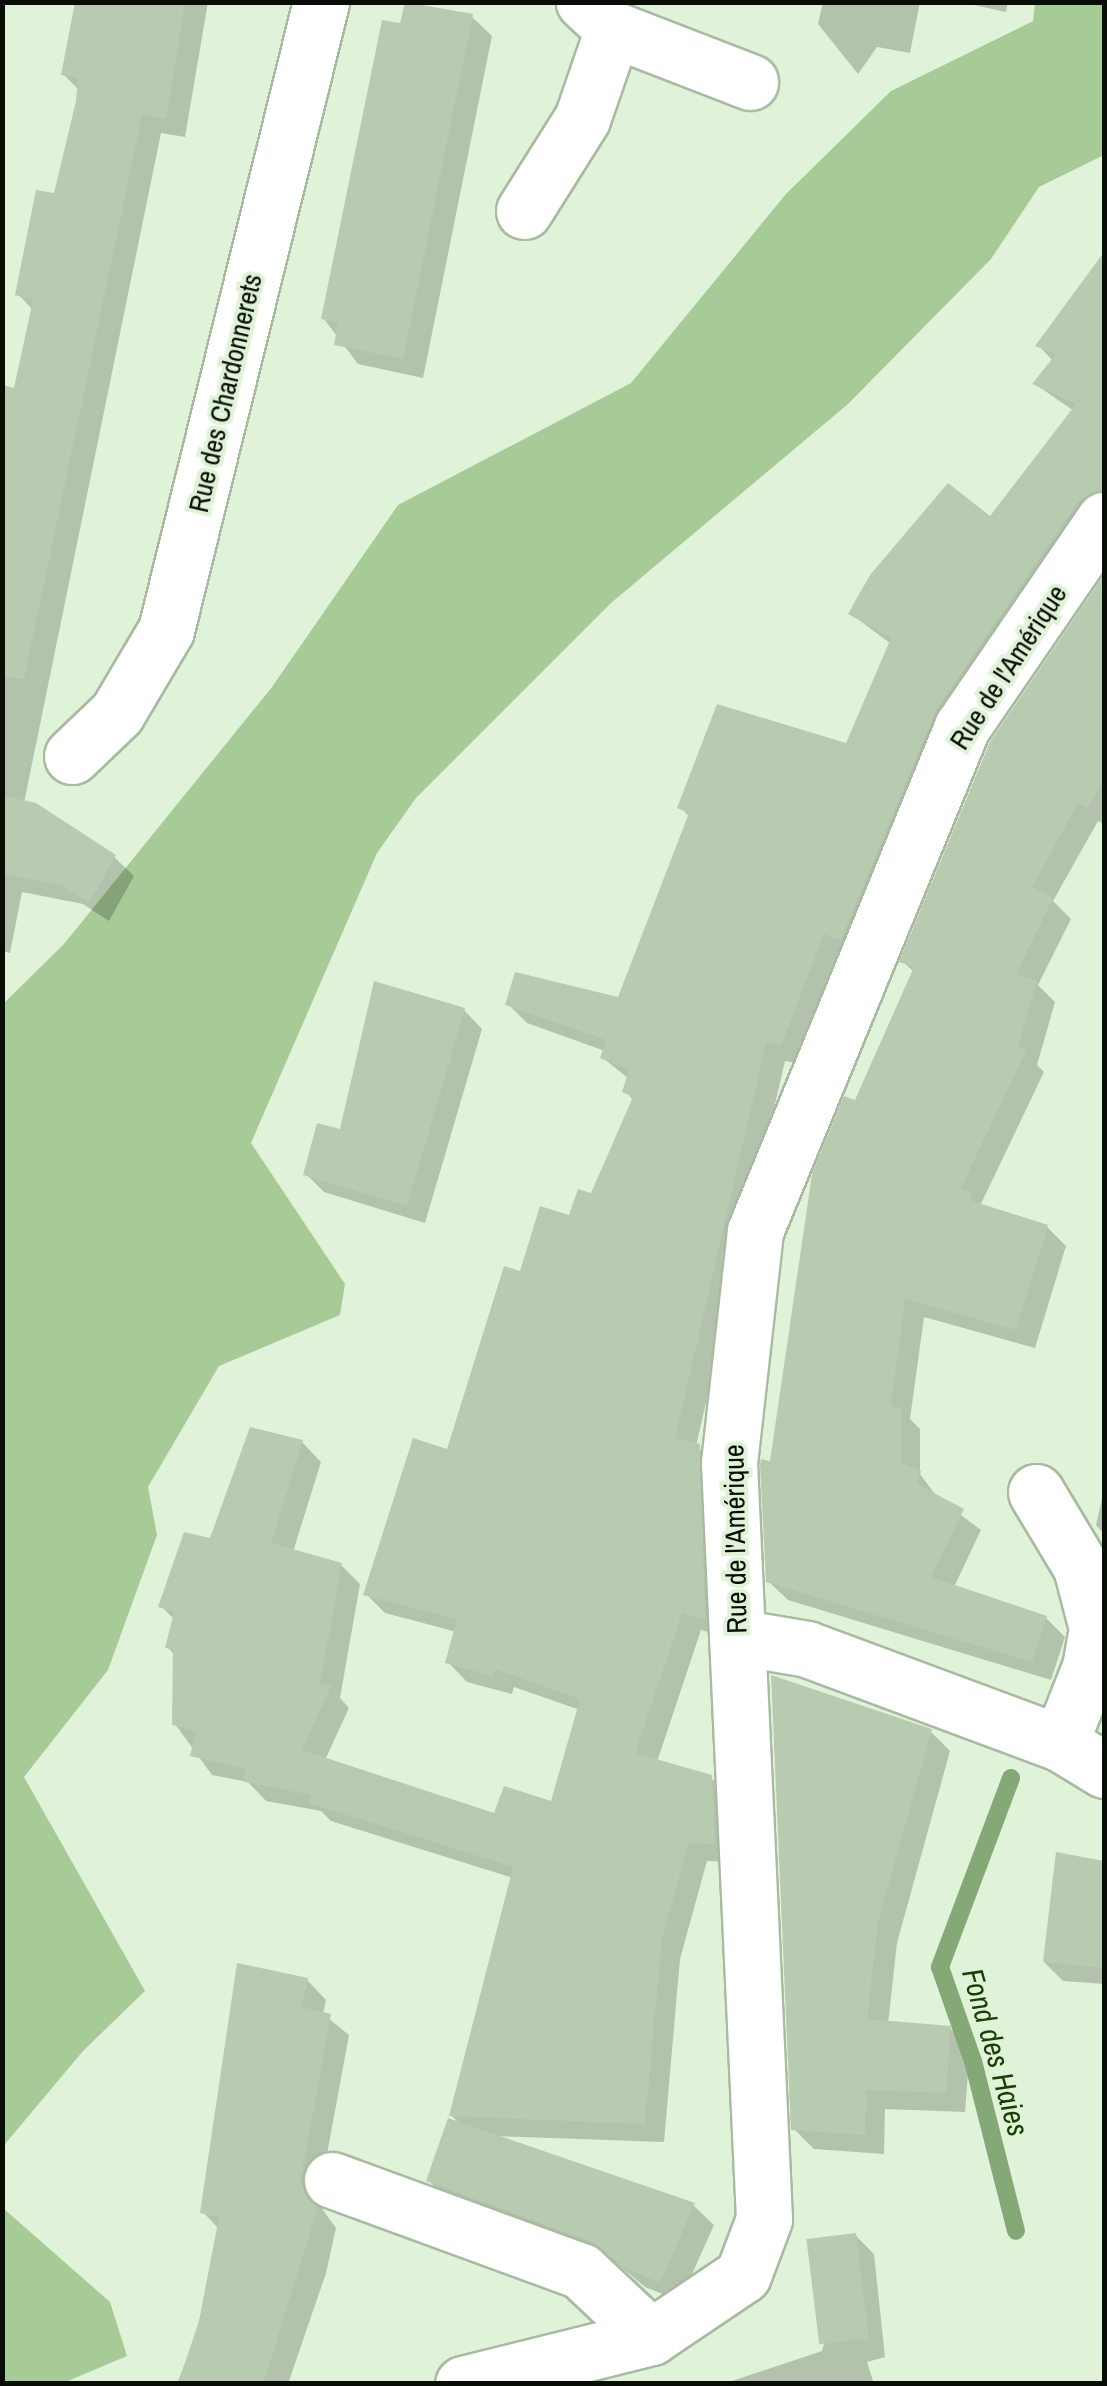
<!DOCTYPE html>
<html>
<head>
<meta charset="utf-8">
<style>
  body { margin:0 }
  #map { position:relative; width:1107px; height:2386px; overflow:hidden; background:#e0f3d8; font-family:"Archivo Narrow",sans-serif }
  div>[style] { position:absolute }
  .green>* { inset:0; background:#a7cb97 }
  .shadow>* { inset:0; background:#0003 }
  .stream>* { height:18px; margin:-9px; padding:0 9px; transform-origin:9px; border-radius:9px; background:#85a976 }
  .building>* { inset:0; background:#b8cbb0; transform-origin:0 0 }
  .roads { filter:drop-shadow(2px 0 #a8bba1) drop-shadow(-2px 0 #a8bba1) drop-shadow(0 2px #a8bba1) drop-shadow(0 -2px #a8bba1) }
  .minor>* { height:55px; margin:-27.5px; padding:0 27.5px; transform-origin:27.5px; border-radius:27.5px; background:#fff }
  span { translate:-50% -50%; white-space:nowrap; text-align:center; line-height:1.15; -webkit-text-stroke:8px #e0f3d8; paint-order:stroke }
  .street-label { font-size:28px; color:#080e06 }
  .water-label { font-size:30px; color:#1b3e06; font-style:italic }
  .frame { position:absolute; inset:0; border:5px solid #080e06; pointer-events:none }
</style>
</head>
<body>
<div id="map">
  <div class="green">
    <i style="clip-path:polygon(1035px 3px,1104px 3px,1104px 155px,1039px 187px,991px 259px,848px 404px,611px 603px,416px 798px,377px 853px,251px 1143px,345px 1284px,340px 1315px,219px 1366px,148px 1487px,157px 1535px,108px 1670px,24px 1777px,145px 1991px,83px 2051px,5px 2144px,3px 2157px,3px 1004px,64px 944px,272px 687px,398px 505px,631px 383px,786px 194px,891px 91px,1033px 21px)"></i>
    <i style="clip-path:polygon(3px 2208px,110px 2302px,127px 2356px,63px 2383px,3px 2383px)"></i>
  </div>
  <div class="shadow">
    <i style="clip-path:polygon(77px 2px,208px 2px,185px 137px,161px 133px,24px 803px,114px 857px,134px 876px,109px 921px,83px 904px,22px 892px,10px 953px,2px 951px,2px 388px,16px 391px,33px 310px,18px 294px,56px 196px,79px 90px,63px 74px)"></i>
    <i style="clip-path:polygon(823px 2px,920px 2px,910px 53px,877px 47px,858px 74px,818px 24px)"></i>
    <i style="clip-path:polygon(960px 2px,1008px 2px,1006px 12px)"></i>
    <i style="clip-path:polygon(471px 16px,492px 36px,423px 378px,358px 364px,324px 319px)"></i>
    <i style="clip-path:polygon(1082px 286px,1104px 301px,1104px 518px,800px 1064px,785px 1061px,696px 1446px,718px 1466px,723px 1636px,701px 1630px,657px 1762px,711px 1778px,730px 1797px,733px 1862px,707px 1861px,680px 1959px,664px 2142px,496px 2136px,694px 2206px,714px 2225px,680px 2301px,645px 2287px,614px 2261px,448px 2200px,428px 2180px,461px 2125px,452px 2116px,513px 1878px,331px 1821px,321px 1811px,266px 1801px,248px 1782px,212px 1775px,175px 1724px,176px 1656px,167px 1647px,175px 1620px,161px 1606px,302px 1442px,321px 1462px,293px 1552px,341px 1565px,360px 1584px,340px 1698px,349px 1708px,325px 1760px,496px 1816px,553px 1804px,580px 1710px,514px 1687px,512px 1694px,467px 1682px,448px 1662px,457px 1632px,385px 1613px,366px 1594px,449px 1452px,522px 1275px,593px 1196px,634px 1101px,625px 1091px,629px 1079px,603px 1058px,605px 1051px,527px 1023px,508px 1004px,619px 1000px,690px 817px,680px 807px,848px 746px,891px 644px,851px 614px,991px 519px,1074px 411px,1035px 384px,1053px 361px,1038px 345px)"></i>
    <i style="clip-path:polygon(1104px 579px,1104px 824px,1098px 821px,1053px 901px,1071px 919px,1038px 985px,1055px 1002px,1037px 1065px,1044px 1072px,980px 1206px,1047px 1227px,1066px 1246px,1035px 1348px,924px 1317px,910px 1419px,920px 1429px,920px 1474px,937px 1497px,981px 1530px,954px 1587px,1046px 1618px,1065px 1637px,1051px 1680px,788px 1600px,768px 1581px,773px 1464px,857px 1103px,914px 972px,902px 961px,992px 743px)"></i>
    <i style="clip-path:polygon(464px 1010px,482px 1029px,425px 1223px,324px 1192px,306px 1174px)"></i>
    <i style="clip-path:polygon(1104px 1490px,1104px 1534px,1096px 1525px)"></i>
    <i style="clip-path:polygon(930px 1731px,950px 1751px,897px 1943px,888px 2024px,950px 2028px,970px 2048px,965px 2112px,885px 2109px,884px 2154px,814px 2149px,794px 2129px)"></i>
    <i style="clip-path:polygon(1058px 1855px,1104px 1863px,1104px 1984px,1063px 1981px,1045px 1963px)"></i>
    <i style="clip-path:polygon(307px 1980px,326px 2000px,323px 2014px,349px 2035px,318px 2203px,336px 2228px,326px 2273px,288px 2384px,177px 2384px,201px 2322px,219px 2229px,203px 2212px)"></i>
    <i style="clip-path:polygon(855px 2235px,874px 2254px,885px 2357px,867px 2362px,874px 2384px,723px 2384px,822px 2351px)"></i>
  </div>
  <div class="stream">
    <i style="left:1011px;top:1778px;width:202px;rotate:110.6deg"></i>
    <i style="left:940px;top:1967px;width:100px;rotate:70.7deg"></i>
    <i style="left:973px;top:2061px;width:175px;rotate:75.8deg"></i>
  </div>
  <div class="building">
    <i style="clip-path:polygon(75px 2px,185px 2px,166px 119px,142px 115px,24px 679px,2px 677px,2px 385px,14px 388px,33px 300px,15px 295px,36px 190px,54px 193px,76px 101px,78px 78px,61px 75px)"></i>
    <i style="clip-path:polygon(405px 2px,473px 14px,403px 359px,334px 345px,338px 323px,321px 319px,382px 20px,400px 23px)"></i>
    <i style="clip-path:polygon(1104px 252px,1104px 489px,1078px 502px,936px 710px,841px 940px,824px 934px,781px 1046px,766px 1043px,675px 1438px,700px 1444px,705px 1619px,682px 1613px,635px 1753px,712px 1775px,715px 1844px,689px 1843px,662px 1938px,645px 2124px,449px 2116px,513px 1867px,309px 1803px,312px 1795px,244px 1782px,246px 1769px,190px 1756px,196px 1731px,172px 1725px,173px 1649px,165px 1648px,174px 1612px,158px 1607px,184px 1532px,210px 1538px,250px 1427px,303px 1440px,271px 1543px,342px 1563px,320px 1684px,331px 1686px,302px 1750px,494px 1813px,504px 1786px,551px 1801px,580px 1699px,495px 1669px,493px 1676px,445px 1663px,457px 1619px,363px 1595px,413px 1438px,447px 1449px,504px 1266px,520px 1271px,540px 1206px,569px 1215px,578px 1189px,591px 1193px,633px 1097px,622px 1092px,629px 1070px,600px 1058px,606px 1040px,505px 1005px,515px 972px,618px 997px,689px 813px,677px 808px,717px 704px,846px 743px,891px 638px,848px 614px,870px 575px,948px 483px,990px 516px,1076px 404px,1032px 384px,1056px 354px,1035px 346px)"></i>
    <i style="clip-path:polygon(1104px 575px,1104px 779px,1088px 808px,1078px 803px,1032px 887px,1053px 898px,1016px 974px,1037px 981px,1018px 1047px,1026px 1051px,961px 1188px,972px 1193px,969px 1200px,1048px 1225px,1016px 1330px,905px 1299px,891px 1406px,902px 1408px,902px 1463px,921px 1471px,917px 1484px,964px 1509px,931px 1577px,1047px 1616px,1032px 1662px,766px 1582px,760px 1464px,761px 1459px,770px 1461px,812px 1174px,844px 1096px,855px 1100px,914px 967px,899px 962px,990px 742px)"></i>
    <i style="clip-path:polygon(2px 795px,36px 803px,116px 855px,89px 903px,61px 885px,2px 874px)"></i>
    <i style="clip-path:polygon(374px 981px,465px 1008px,407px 1206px,303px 1175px,317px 1123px,340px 1129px)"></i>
    <i style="clip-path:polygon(771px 1675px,932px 1729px,878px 1922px,867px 2019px,951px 2026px,946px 2093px,866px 2090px,865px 2135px,791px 2130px)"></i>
    <i style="clip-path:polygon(1056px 1852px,1104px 1861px,1104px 1968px,1043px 1962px)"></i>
    <i style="clip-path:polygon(237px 1963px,308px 1978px,301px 2007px,331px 2014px,300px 2182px,318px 2207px,263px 2384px,178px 2384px,199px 2321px,219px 2217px,200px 2213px)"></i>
    <i style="clip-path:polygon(448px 2118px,695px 2203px,660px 2283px,623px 2267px,592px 2242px,426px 2181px)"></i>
    <i style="left:856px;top:2233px;width:106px;height:50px;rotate:83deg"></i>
  </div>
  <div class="roads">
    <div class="minor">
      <i style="left:613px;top:29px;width:147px;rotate:21.1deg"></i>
      <i style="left:524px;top:211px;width:109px;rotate:-57.8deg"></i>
      <i style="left:582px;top:119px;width:95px;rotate:-71deg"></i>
      <i style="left:613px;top:29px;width:40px;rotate:-137deg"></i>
      <i style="left:72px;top:756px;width:62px;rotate:-43.7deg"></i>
      <i style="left:117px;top:713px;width:96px;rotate:-59.4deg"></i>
      <i style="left:166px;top:630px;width:647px;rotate:-76.14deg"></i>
      <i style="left:1036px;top:1492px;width:87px;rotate:59deg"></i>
      <i style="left:1081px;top:1567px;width:63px;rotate:75.3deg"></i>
      <i style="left:1097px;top:1628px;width:40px;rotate:100deg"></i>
      <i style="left:1090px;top:1667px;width:82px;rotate:111.5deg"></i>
      <i style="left:737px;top:1637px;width:71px;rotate:9.7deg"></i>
      <i style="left:807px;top:1649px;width:270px;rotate:20.4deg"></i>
      <i style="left:1060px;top:1743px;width:52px;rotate:31.5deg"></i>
      <i style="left:332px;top:2180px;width:265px;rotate:20.1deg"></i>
      <i style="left:581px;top:2271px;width:96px;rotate:43.3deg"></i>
      <i style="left:463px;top:2384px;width:194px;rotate:-14deg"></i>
      <i style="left:651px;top:2337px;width:111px;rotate:-34deg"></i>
      <i style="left:743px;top:2275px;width:60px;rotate:-69.4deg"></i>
      <i style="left:764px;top:2219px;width:757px;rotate:-92.65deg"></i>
      <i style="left:729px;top:1463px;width:233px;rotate:-83.6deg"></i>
      <i style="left:755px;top:1231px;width:545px;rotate:-67.67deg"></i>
      <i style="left:962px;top:727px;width:251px;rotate:-55.6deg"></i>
    </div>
  </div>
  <div class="street-label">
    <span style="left:225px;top:393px;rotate:-77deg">Rue des Chardonnerets</span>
    <span style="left:1008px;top:667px;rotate:-57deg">Rue de l'Amérique</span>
    <span style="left:735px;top:1539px;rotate:-91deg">Rue de l'Amérique</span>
  </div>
  <div class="water-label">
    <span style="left:996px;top:2052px;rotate:74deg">Fond des Haies</span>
  </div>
  <div class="frame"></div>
</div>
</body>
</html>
